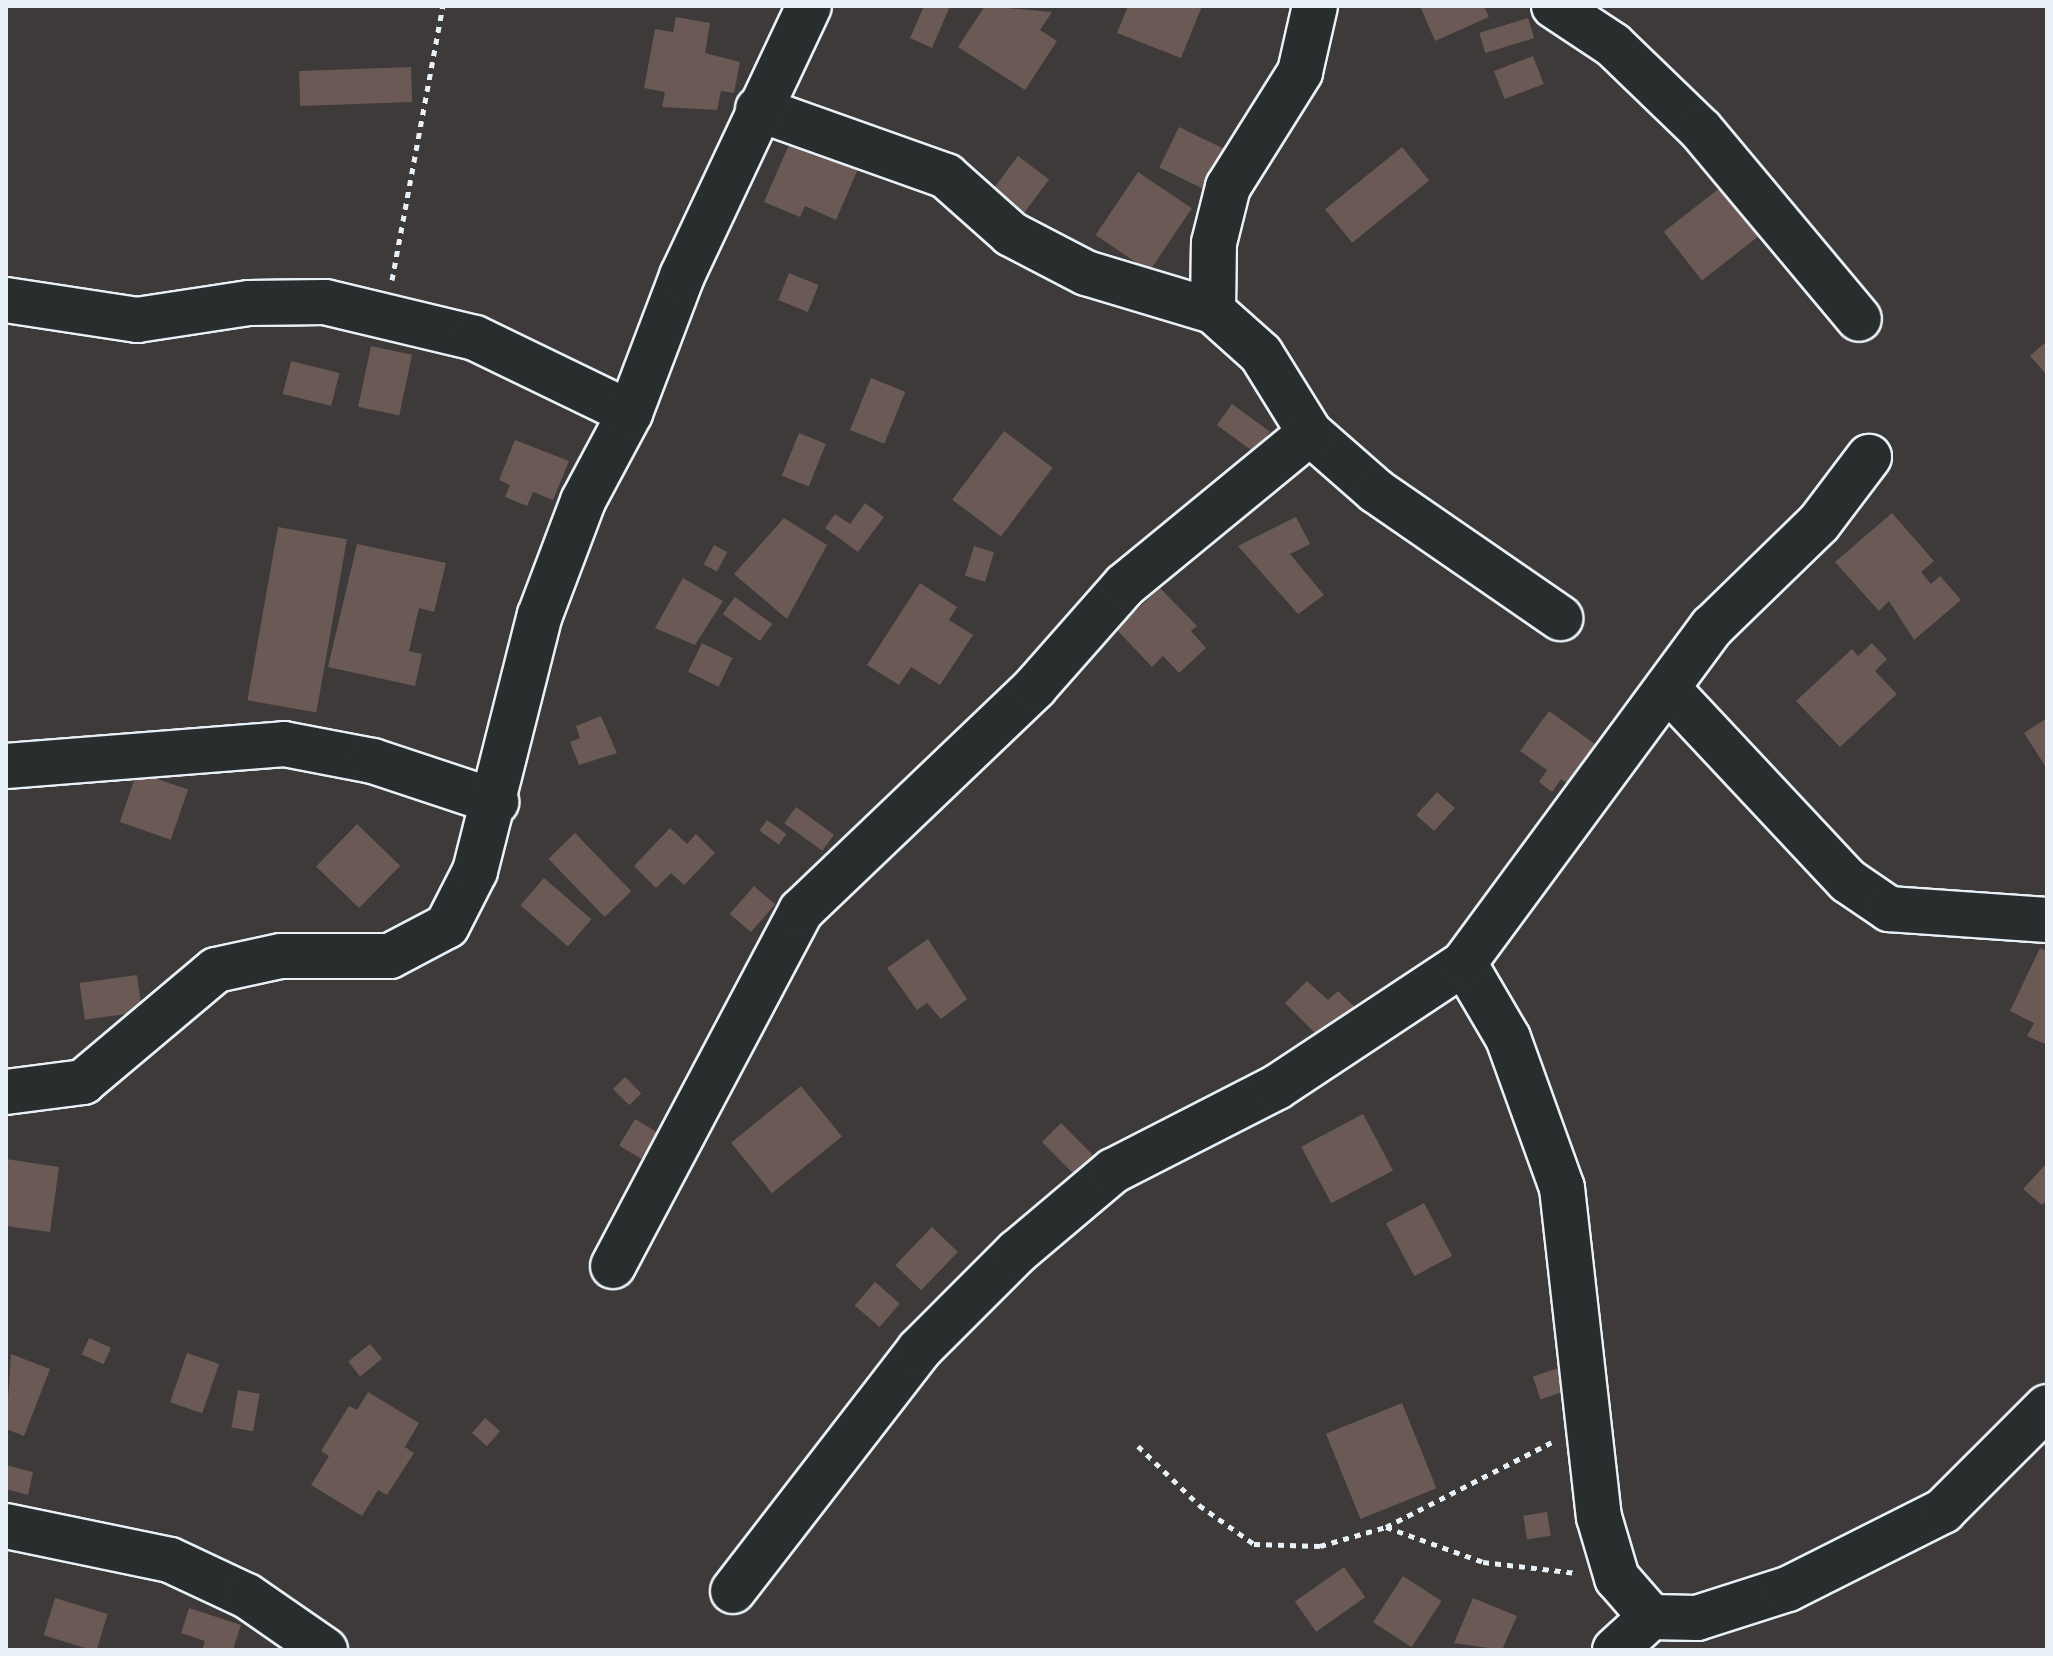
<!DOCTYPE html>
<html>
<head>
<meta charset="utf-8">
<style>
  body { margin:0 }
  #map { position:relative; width:2053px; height:1656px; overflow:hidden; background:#3d3a39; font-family:"Balsamiq Sans",sans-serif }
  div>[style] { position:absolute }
  .building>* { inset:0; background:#6a5954; transform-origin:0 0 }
  .path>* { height:5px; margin-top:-2.5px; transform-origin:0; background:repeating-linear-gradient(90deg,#e8f1f8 0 6px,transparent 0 12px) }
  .roads { filter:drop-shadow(2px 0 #e8f1f8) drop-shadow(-2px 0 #e8f1f8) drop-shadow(0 2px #e8f1f8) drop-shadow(0 -2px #e8f1f8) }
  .minor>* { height:44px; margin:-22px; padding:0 22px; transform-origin:22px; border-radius:22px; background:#2a2d2e }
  span { translate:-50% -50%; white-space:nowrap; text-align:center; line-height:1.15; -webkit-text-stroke:6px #2a2d2e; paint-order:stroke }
  .frame { position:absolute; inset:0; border:8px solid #e8f1f8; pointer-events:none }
</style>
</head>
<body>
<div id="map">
  <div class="building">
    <i style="clip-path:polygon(924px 6px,950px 6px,932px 48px,910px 38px)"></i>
    <i style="clip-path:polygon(985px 6px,1052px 12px,1040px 30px,1057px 41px,1025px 90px,958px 47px)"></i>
    <i style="clip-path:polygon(1128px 6px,1202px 6px,1181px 58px,1117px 33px)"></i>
    <i style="clip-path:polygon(1420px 6px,1484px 6px,1489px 17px,1435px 41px)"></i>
    <i style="clip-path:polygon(676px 17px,710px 23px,705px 53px,740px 62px,734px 93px,721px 91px,717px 110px,662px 107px,665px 92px,644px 88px,655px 29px,673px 32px)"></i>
    <i style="left:1528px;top:18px;width:21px;height:51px;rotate:73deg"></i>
    <i style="left:1533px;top:56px;width:30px;height:42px;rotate:69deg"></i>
    <i style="left:411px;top:67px;width:35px;height:112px;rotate:88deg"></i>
    <i style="left:1179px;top:127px;width:59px;height:45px;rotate:26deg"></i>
    <i style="clip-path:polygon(791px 140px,858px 169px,836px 220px,805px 206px,800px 217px,764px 202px)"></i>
    <i style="left:1402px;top:147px;width:43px;height:99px;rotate:51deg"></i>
    <i style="left:1018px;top:156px;width:39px;height:50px;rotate:37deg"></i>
    <i style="left:1138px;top:172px;width:65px;height:76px;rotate:34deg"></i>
    <i style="left:1726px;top:183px;width:62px;height:79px;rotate:52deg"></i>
    <i style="left:789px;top:273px;width:32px;height:29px;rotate:22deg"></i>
    <i style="clip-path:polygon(2047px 341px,2047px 375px,2030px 356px)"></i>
    <i style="left:371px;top:346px;width:42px;height:62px;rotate:12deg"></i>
    <i style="left:291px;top:361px;width:50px;height:34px;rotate:14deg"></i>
    <i style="left:871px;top:378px;width:37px;height:56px;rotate:22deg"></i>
    <i style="left:1232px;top:404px;width:47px;height:26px;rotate:36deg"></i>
    <i style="left:1004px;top:431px;width:61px;height:86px;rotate:37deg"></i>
    <i style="left:799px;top:433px;width:29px;height:46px;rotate:22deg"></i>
    <i style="clip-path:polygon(515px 440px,569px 461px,553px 500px,533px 492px,527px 506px,505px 497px,510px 485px,499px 480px)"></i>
    <i style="clip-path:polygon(865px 503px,884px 517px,858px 552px,825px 528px,835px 514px,850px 524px)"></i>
    <i style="clip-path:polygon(1892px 513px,1934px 561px,1921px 572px,1931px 584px,1940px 576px,1961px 600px,1914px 640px,1889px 601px,1879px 611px,1835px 562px)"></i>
    <i style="clip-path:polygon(1296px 517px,1310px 544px,1290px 554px,1324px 595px,1298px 614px,1238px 546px)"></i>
    <i style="clip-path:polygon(784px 518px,827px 545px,787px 619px,734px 574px)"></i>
    <i style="left:278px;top:527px;width:70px;height:176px;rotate:10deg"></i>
    <i style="clip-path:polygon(357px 544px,446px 563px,434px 612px,419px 608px,409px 651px,422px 654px,415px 686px,328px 667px)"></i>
    <i style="left:714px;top:545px;width:15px;height:22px;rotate:28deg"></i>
    <i style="left:974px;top:546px;width:21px;height:31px;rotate:17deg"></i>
    <i style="clip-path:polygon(683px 578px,723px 601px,695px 645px,655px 628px)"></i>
    <i style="clip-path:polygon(920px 583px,957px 607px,949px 620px,973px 635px,940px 685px,911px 667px,899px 685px,867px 665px)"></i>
    <i style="clip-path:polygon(1160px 588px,1197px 626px,1191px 631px,1206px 648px,1179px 673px,1163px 656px,1152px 667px,1116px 629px)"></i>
    <i style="left:735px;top:597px;width:46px;height:21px;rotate:36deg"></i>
    <i style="left:702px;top:643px;width:34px;height:32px;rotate:26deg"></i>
    <i style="clip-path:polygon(1872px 643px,1887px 659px,1875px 671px,1897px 694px,1840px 747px,1796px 701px,1852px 649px,1858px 656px)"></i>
    <i style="clip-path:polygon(1549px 711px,1599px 747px,1571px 786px,1561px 779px,1552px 792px,1539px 782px,1547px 770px,1520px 751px)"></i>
    <i style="clip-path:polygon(601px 716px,617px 753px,579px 765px,570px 742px,580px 738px,576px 726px)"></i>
    <i style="clip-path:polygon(2047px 718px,2047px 769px,2024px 733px)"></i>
    <i style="left:137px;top:772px;width:54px;height:53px;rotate:19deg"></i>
    <i style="left:1437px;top:792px;width:24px;height:31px;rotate:42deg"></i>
    <i style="left:796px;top:807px;width:47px;height:20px;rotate:36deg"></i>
    <i style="left:767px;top:820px;width:24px;height:13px;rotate:36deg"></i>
    <i style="left:357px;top:824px;width:60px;height:59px;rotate:44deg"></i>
    <i style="clip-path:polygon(670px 828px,687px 844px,696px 834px,715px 853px,684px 885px,671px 873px,656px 888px,634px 866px)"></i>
    <i style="left:575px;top:833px;width:81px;height:37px;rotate:46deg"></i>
    <i style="left:544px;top:878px;width:63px;height:36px;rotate:41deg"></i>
    <i style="left:754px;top:886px;width:28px;height:37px;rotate:41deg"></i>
    <i style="clip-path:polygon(928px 939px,967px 999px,941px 1019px,927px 1003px,917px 1010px,887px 968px)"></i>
    <i style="clip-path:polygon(2040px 948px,2047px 951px,2047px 1045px,2027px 1036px,2034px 1023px,2010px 1011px)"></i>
    <i style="left:137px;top:975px;width:37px;height:58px;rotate:82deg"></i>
    <i style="clip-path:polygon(1307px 981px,1328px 1000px,1338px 991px,1358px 1010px,1320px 1038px,1285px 1003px)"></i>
    <i style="left:625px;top:1077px;width:23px;height:17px;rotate:45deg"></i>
    <i style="left:801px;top:1086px;width:65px;height:90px;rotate:51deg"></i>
    <i style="left:1363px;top:1114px;width:64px;height:70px;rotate:62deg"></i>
    <i style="left:635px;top:1119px;width:33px;height:31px;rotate:31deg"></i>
    <i style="left:1061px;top:1123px;width:49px;height:27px;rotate:45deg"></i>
    <i style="clip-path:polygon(6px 1159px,59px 1167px,50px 1232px,6px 1226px)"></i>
    <i style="clip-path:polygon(2047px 1163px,2047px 1200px,2042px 1205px,2023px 1189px)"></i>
    <i style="left:1424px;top:1203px;width:60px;height:43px;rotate:62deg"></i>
    <i style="left:932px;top:1227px;width:36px;height:53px;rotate:44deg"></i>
    <i style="left:875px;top:1282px;width:33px;height:31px;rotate:41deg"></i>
    <i style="left:89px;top:1338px;width:24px;height:18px;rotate:24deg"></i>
    <i style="left:370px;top:1344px;width:19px;height:28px;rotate:51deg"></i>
    <i style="left:187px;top:1353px;width:34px;height:52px;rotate:19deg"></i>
    <i style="clip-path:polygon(11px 1354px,50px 1369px,24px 1436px,6px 1429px)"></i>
    <i style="left:1564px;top:1366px;width:24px;height:33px;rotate:71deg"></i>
    <i style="left:238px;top:1390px;width:22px;height:38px;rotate:10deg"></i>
    <i style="clip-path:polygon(368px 1392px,419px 1423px,405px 1447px,414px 1453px,387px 1495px,378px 1490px,362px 1516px,311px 1485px,329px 1456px,321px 1451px,349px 1406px,357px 1410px)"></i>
    <i style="left:1402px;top:1403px;width:92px;height:82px;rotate:68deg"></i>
    <i style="left:485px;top:1418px;width:20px;height:20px;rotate:41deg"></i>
    <i style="clip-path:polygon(6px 1465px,33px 1472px,28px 1495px,6px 1489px)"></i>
    <i style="left:1547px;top:1512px;width:24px;height:24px;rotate:81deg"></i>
    <i style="left:1344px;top:1567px;width:37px;height:60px;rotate:55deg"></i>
    <i style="left:1403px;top:1576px;width:46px;height:55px;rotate:33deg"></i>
    <i style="left:55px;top:1598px;width:55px;height:39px;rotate:17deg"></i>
    <i style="clip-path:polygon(1473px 1598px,1517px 1616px,1502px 1650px,1454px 1643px)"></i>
    <i style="clip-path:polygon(189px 1608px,241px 1625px,233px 1650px,202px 1650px,205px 1641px,181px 1633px)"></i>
  </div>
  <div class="path">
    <i style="left:392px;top:280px;width:279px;rotate:-79.5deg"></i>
    <i style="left:1138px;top:1446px;width:85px;rotate:44deg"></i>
    <i style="left:1199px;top:1505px;width:67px;rotate:35.3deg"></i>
    <i style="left:1254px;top:1544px;width:66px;rotate:1.7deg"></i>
    <i style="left:1320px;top:1546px;width:69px;rotate:-16.1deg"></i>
    <i style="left:1386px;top:1527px;width:186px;rotate:-27.1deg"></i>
    <i style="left:1386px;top:1527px;width:103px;rotate:19.8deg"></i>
    <i style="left:1483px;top:1562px;width:94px;rotate:6.7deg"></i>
  </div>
  <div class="roads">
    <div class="minor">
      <i style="left:1554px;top:6px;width:71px;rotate:33.5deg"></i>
      <i style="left:1613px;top:45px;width:122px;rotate:44deg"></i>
      <i style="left:1701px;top:130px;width:246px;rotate:50.1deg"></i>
      <i style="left:758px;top:109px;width:200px;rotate:19.6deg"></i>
      <i style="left:946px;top:176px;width:87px;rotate:41.7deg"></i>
      <i style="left:1011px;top:234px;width:85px;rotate:27.5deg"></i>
      <i style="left:1086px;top:273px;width:133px;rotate:16.7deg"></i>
      <i style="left:1213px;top:311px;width:64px;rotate:41.9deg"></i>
      <i style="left:1261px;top:354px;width:93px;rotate:58.2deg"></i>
      <i style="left:1310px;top:433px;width:88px;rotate:41.3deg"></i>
      <i style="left:1376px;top:491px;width:224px;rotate:34.6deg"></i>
      <i style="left:6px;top:300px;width:133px;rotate:8.7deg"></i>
      <i style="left:137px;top:320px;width:113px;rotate:-8.6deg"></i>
      <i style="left:249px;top:303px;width:76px;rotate:-0.8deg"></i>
      <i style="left:325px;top:302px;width:154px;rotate:13.5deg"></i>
      <i style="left:475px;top:338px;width:172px;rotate:25.8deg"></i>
      <i style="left:1213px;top:311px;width:68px;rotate:-89.2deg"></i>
      <i style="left:1214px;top:243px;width:58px;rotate:-76deg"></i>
      <i style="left:1228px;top:187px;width:136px;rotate:-57.9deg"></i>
      <i style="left:1300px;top:72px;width:68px;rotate:-77.2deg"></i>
      <i style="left:1670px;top:691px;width:260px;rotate:46.9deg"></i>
      <i style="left:1848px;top:881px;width:50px;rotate:34.3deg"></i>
      <i style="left:1889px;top:909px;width:158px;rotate:4deg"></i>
      <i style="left:6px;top:766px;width:279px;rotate:-4.5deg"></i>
      <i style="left:284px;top:744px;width:91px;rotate:10.8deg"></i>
      <i style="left:373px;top:761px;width:130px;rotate:18.4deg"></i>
      <i style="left:1464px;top:963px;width:87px;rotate:59.6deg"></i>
      <i style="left:1508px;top:1038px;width:159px;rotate:70.2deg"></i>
      <i style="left:1562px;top:1188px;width:331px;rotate:83.6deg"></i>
      <i style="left:1599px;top:1517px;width:64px;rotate:73.6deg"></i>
      <i style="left:1617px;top:1578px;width:52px;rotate:48.9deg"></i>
      <i style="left:1651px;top:1617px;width:46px;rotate:1.2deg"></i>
      <i style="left:1697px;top:1618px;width:96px;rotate:-17.7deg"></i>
      <i style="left:1788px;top:1589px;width:174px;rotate:-26.7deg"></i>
      <i style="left:1943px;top:1511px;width:147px;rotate:-45deg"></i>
      <i style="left:6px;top:1092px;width:78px;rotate:-7.4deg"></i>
      <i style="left:83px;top:1082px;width:174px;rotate:-40.1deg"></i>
      <i style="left:216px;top:970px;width:66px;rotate:-12.2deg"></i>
      <i style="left:281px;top:956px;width:109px"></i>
      <i style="left:390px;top:956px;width:64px;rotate:-27.8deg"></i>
      <i style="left:447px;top:926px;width:62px;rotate:-63deg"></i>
      <i style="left:475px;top:871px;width:264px;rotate:-75.8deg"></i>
      <i style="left:540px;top:615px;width:122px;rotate:-69.3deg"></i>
      <i style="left:583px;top:501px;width:100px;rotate:-61.9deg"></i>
      <i style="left:630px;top:413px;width:147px;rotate:-69.2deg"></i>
      <i style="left:682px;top:276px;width:298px;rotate:-64.8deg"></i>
      <i style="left:613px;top:1266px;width:402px;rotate:-62.1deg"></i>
      <i style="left:801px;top:911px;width:324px;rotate:-43.7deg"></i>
      <i style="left:1035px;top:687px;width:136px;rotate:-48.6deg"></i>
      <i style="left:1125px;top:585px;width:239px;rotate:-39.4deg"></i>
      <i style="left:6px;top:1526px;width:167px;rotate:11.7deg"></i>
      <i style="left:170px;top:1560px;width:85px;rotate:25.1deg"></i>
      <i style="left:247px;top:1596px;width:95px;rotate:34.7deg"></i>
      <i style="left:733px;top:1591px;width:304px;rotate:-52.3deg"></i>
      <i style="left:919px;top:1350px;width:139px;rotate:-45deg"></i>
      <i style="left:1017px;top:1252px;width:126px;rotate:-40.2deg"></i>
      <i style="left:1113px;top:1171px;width:184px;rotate:-27.1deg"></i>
      <i style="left:1277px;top:1087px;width:224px;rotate:-33.5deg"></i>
      <i style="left:1464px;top:963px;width:418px;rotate:-53.6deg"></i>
      <i style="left:1712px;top:627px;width:149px;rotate:-44.2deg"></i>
      <i style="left:1819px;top:523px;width:83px;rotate:-52.9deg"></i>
      <i style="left:1615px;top:1650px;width:49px;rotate:-42.5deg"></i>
    </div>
  </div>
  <div class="frame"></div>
</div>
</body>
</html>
